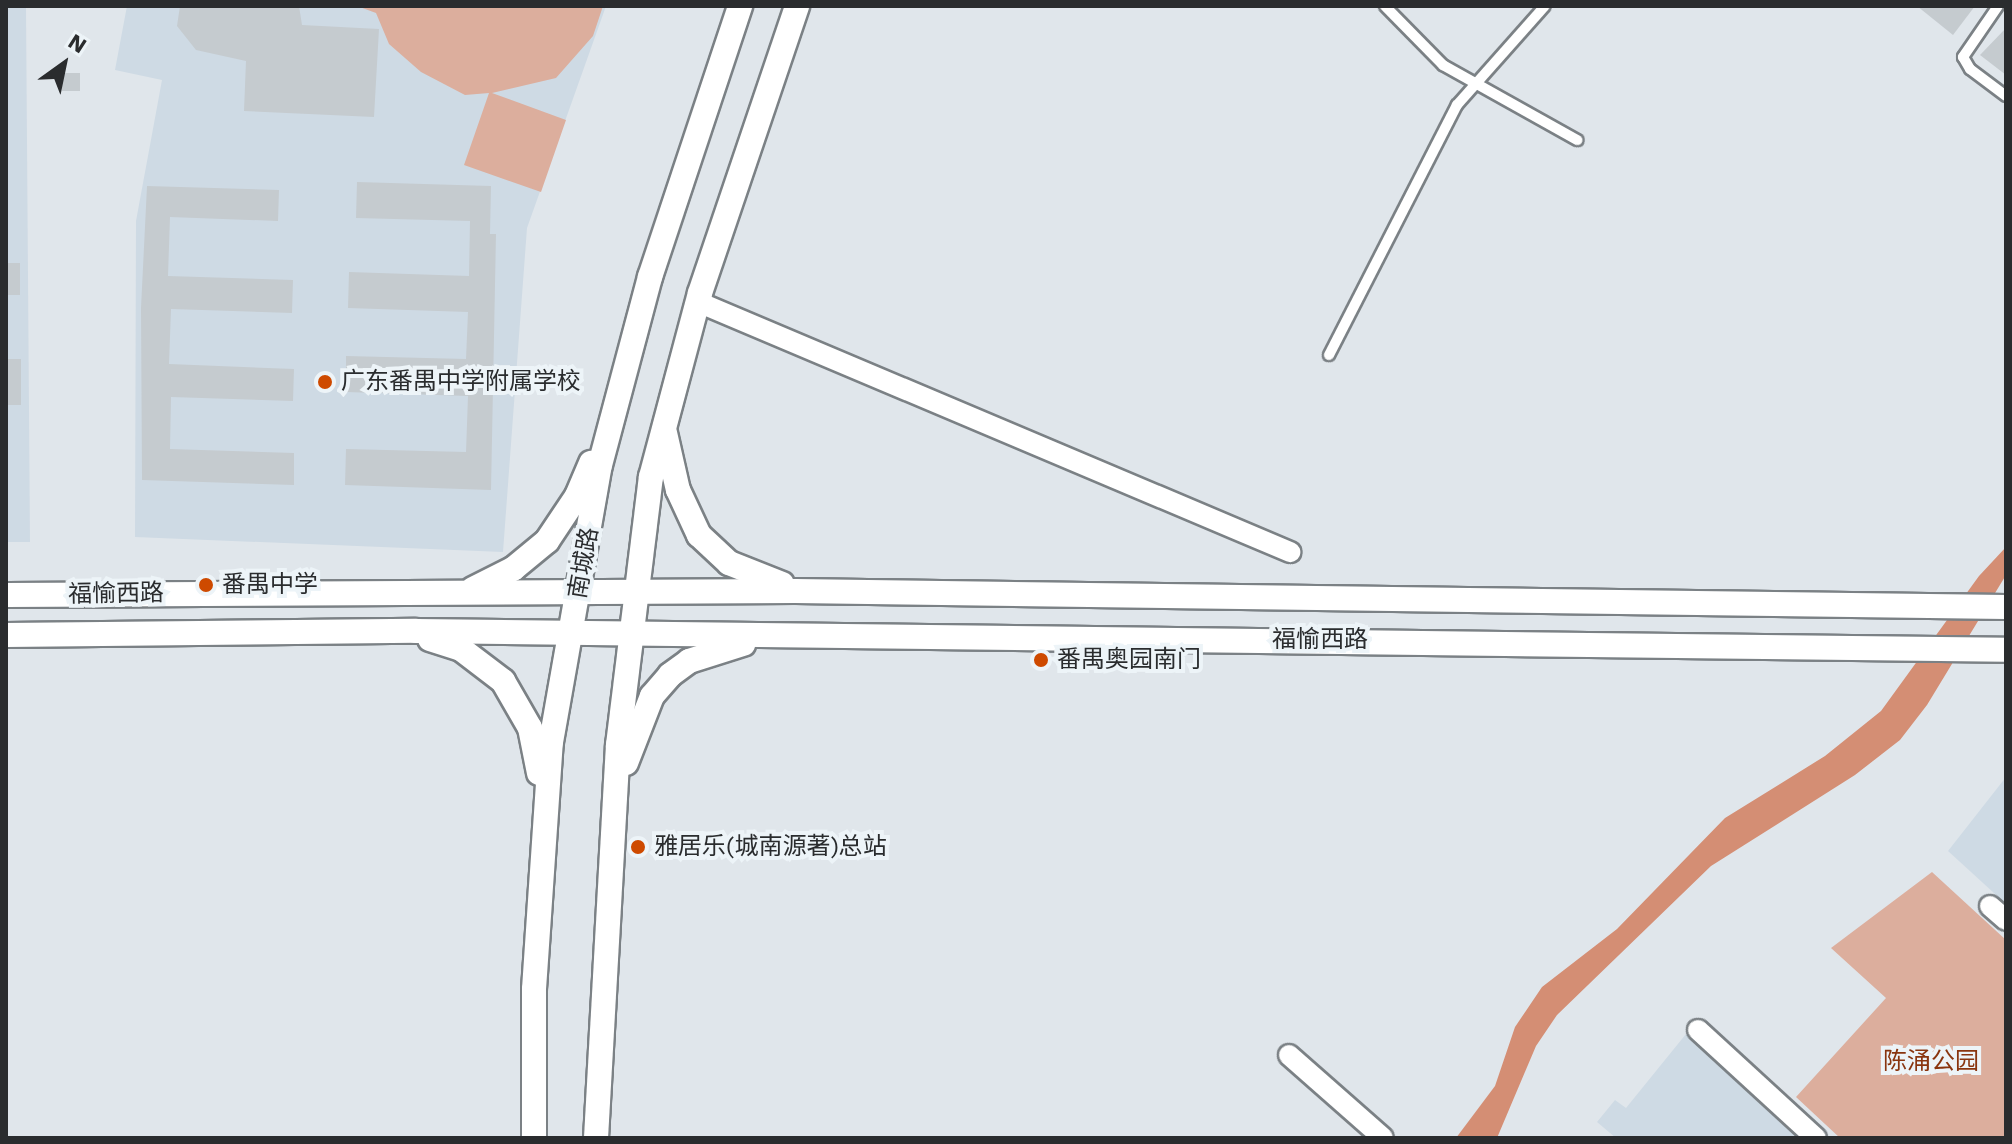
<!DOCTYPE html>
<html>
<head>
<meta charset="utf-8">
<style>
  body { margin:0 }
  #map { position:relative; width:2012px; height:1144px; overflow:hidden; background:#e0e6eb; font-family:"Work Sans","Noto Sans SC",sans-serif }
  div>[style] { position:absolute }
  .built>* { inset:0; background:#cedae4 }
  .green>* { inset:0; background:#dcae9d }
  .water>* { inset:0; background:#d48e74 }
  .building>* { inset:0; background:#c5cbcf; transform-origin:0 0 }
  .roads { filter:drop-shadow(2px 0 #7b8185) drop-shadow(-2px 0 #7b8185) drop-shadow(0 2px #7b8185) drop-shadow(0 -2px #7b8185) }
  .service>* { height:10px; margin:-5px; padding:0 5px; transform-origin:5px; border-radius:5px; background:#fff }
  .minor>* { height:20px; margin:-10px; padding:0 10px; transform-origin:10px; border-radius:10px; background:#fff }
  .tertiary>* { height:24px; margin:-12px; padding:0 12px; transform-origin:12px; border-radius:12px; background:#fff }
  .dots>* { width:22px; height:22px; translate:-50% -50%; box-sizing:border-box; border:4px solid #edf4f8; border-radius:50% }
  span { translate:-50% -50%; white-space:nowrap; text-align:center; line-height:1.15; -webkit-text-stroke:8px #edf4f8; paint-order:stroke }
  .poi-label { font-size:24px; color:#2a2c2e }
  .left { translate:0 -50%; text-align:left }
  .street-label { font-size:24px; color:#2a2c2e }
  .park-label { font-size:24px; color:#89350f }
  .frame { position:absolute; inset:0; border:8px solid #2a2c2e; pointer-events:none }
  .north { position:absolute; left:24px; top:24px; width:80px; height:80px; -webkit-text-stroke:6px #edf4f8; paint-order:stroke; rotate:33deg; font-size:22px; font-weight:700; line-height:32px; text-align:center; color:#2a2c2e }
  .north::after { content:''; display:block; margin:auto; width:28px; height:36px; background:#2a2c2e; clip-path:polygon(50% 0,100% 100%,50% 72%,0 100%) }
</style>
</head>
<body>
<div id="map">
  <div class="built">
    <i style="clip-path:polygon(6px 6px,26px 6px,30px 542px,6px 542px)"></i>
    <i style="clip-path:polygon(127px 6px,606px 6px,527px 228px,503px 552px,135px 537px,136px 221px,162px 80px,115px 70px)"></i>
    <i style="clip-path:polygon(2006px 777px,2006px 904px,1948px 851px)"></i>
    <i style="clip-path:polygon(1686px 1034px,1801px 1138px,1616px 1138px,1597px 1122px,1615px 1100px,1626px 1108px)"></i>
  </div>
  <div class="green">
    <i style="clip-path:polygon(357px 6px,603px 6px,593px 36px,556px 78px,492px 93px,566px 120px,541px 192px,464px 165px,489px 93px,465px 95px,421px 72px,389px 44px,376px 13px)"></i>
    <i style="clip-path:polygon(1932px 872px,2006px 940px,2006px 1138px,1840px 1138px,1796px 1097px,1886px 998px,1831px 948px)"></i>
  </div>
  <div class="water">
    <i style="clip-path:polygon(2006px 547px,2006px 575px,1927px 705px,1900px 740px,1855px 775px,1711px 866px,1557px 1015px,1536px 1046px,1497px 1138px,1456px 1138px,1495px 1086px,1515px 1027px,1542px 987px,1617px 929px,1725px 818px,1825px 756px,1881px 711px,1979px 576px)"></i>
  </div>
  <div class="building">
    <i style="clip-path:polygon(180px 6px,299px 6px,302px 25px,379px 29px,374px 117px,244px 111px,246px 61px,196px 50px,177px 26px)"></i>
    <i style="clip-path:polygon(1917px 6px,1975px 6px,1953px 35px)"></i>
    <i style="clip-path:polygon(2006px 28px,2006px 75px,1980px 55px)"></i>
    <i style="left:80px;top:73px;width:18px;height:18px;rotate:90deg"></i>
    <i style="clip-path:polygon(357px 182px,491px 186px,490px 234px,496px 234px,491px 490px,345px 485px,346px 449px,466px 452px,468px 396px,346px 392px,346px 356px,466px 359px,468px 312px,348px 308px,349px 272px,469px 276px,470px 221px,356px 218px)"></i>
    <i style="clip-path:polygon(147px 186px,279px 190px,278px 221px,170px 217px,168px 276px,293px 280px,292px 313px,171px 309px,169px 364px,294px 369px,293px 401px,171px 397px,170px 449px,294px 453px,294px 485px,142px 480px,141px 308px)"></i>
    <i style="left:6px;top:263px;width:14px;height:32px"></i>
    <i style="left:6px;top:359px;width:15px;height:46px"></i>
  </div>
  <div class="roads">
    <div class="service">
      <i style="left:1385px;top:6px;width:83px;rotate:45.5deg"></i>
      <i style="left:1443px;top:65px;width:154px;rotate:29.2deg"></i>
      <i style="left:1998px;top:6px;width:62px;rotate:124.5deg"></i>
      <i style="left:1963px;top:57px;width:14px;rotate:60deg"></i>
      <i style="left:1970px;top:69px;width:45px;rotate:36.9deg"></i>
      <i style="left:1329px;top:355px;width:281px;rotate:-62.9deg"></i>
      <i style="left:1457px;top:105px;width:132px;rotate:-48.4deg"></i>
    </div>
    <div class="minor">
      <i style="left:698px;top:302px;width:643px;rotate:22.89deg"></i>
      <i style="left:1990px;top:906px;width:21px;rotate:41deg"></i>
      <i style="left:1698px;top:1030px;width:160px;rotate:42.5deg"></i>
      <i style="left:1289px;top:1055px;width:125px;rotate:41.4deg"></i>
    </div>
    <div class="tertiary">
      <i style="left:665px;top:433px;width:58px;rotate:77.2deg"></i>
      <i style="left:678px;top:490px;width:50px;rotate:65deg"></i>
      <i style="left:699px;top:535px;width:41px;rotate:43deg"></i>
      <i style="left:729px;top:563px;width:57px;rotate:21.6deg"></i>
      <i style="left:473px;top:589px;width:45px;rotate:-26.6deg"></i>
      <i style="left:513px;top:569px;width:44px;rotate:-39.5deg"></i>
      <i style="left:547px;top:541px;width:54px;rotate:-56.3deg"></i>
      <i style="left:577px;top:496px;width:36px;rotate:-67deg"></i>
      <i style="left:6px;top:595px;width:789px;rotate:-0.29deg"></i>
      <i style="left:795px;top:591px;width:1211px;rotate:0.76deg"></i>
      <i style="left:6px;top:635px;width:410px;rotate:-0.6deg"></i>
      <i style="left:416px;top:631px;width:1590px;rotate:0.68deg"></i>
      <i style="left:430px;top:639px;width:33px;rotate:18deg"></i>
      <i style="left:461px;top:649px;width:53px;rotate:37.3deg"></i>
      <i style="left:503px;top:681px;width:54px;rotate:60.1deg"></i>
      <i style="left:530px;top:728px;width:46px;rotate:78.7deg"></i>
      <i style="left:626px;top:763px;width:72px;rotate:-68.8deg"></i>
      <i style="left:652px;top:696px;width:28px;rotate:-49deg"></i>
      <i style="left:670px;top:675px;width:24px;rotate:-36deg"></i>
      <i style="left:689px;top:661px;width:57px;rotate:-17.5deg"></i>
      <i style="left:534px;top:1138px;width:149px;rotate:-90deg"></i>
      <i style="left:534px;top:989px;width:248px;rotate:-86.1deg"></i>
      <i style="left:551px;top:742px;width:281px;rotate:-80deg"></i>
      <i style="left:600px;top:465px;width:195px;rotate:-75.1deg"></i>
      <i style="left:650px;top:277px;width:286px;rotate:-71.6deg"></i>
      <i style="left:596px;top:1138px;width:394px;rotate:-86.8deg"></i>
      <i style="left:618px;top:745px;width:270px;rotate:-83deg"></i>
      <i style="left:651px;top:477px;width:190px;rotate:-75.1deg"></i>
      <i style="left:700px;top:293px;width:303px;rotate:-71.3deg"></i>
    </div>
  </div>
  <div class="dots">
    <i style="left:325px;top:382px;background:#ce4a00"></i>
    <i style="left:206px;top:585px;background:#ce4a00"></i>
    <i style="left:1041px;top:660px;background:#ce4a00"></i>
    <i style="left:638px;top:847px;background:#ce4a00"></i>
  </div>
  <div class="poi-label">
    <span class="left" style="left:341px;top:382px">广东番禺中学附属学校</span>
    <span class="left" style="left:222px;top:585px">番禺中学</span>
    <span class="left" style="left:1057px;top:660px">番禺奥园南门</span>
    <span class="left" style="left:654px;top:847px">雅居乐(城南源著)总站</span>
  </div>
  <div class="street-label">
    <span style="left:584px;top:563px;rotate:-80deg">南城路</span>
    <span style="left:116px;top:594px;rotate:-1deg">福愉西路</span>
    <span style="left:1320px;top:640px">福愉西路</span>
  </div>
  <div class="park-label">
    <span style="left:1931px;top:1062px">陈涌公园</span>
  </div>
  <div class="frame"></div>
  <div class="north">N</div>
</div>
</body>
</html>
